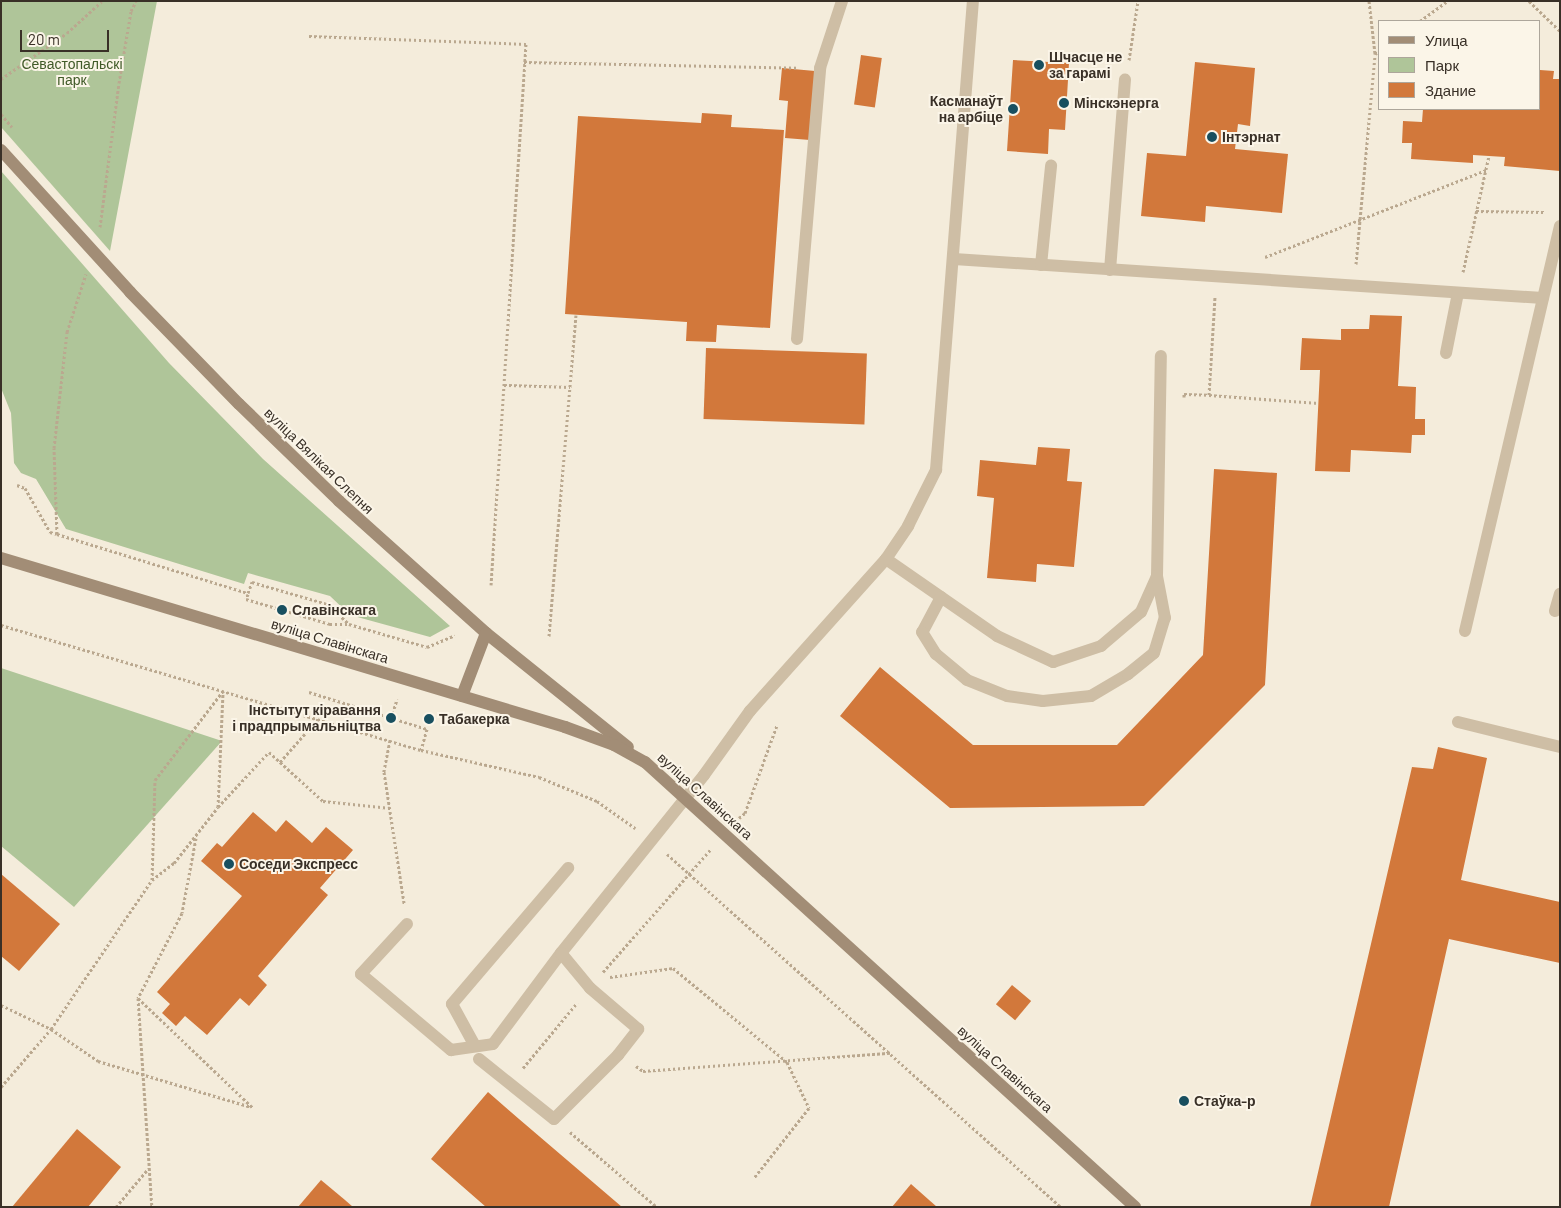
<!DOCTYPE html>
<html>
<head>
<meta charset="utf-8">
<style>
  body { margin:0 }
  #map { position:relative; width:1561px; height:1208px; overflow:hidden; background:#f4ecdb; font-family:Barlow,sans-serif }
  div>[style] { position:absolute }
  .green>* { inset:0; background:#afc599 }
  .building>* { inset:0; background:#d2783b; transform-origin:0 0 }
  .path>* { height:3px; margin-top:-1.5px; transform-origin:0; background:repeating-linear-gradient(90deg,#baa88f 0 2.5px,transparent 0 5px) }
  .lane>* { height:12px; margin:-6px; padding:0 6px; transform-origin:6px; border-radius:6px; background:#cebea5 }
  .secondary>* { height:12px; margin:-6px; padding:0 6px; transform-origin:6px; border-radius:6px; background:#a28d76 }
  .dots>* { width:14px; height:14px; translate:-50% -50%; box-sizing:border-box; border:2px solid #fbf5e8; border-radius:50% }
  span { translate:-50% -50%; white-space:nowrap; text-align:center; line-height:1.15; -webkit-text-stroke:4px #fbf5e8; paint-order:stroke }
  .poi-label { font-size:14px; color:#393027; font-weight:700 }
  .left { translate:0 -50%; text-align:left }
  .right { translate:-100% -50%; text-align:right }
  .park-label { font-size:14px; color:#405a28 }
  .street-label { font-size:14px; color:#393027 }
  .frame { position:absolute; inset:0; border:2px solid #393027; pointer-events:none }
  .legend { position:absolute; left:1378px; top:20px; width:162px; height:90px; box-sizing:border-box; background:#fbf5e8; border:1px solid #ada69b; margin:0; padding:6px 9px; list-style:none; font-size:15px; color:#393027 }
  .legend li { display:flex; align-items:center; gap:10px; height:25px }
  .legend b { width:25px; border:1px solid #ada69b }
  .scale { position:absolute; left:20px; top:30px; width:89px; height:22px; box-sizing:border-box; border:2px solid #393027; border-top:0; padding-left:6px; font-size:15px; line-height:18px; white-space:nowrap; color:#393027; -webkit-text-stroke:4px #fbf5e8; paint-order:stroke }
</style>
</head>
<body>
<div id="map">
  <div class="green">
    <i style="clip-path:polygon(1px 1px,157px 1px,110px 251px,1px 127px)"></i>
    <i style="clip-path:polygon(1px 171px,169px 363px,263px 459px,450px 626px,430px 637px,350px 615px,330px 596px,248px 573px,244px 584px,66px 529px,36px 479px,21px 473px,14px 463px,11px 413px,1px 388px)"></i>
    <i style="clip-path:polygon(1px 668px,222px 741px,74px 907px,1px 846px)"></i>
  </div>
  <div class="building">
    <i style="left:861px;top:55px;width:21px;height:50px;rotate:8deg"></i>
    <i style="clip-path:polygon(1013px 60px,1069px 63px,1065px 130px,1049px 129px,1048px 154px,1007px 151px)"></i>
    <i style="clip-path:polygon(1195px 62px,1255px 68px,1250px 126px,1238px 124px,1235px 149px,1288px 154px,1282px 213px,1206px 206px,1205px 222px,1141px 216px,1147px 153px,1186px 156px)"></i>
    <i style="clip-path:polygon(782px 68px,815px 71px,810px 140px,785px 138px,788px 101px,779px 100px)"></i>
    <i style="clip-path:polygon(1540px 70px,1554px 71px,1553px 79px,1560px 79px,1560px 171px,1504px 166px,1505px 157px,1473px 155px,1473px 163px,1411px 159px,1412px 143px,1402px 143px,1403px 121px,1422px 122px,1423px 109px,1540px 109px)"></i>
    <i style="clip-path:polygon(702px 113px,732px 115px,731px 127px,784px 130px,770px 328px,717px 325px,716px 342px,686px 341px,687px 322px,565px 314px,578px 116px,701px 123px)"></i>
    <i style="clip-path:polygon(1370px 315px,1402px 316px,1398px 386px,1416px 387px,1415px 419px,1425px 419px,1425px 435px,1412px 435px,1411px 453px,1351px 450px,1350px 472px,1315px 471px,1320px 370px,1300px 370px,1302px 338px,1341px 340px,1341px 329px,1369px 329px)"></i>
    <i style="left:706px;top:348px;width:161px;height:71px;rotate:2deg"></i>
    <i style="clip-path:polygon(1038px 447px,1070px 449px,1067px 481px,1082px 482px,1074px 567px,1037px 564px,1036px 582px,987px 578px,994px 498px,977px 496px,980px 460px,1036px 465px)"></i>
    <i style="clip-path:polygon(1214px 469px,1277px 473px,1265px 685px,1144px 806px,950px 808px,840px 716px,880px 667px,973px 745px,1117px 745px,1203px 655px)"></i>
    <i style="clip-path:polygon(1438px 747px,1487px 758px,1461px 880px,1560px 902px,1560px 963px,1449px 939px,1389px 1207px,1310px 1207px,1412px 767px,1433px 769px)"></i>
    <i style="clip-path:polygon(253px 812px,276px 832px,286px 820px,312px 843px,326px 827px,353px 850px,320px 888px,328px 895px,258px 976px,267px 985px,249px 1006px,240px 998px,207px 1035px,185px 1016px,176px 1026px,162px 1013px,170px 1004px,157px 992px,242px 896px,201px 861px,217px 843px,222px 847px)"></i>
    <i style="clip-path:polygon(1px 874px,60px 924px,19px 971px,1px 956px)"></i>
    <i style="left:1012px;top:985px;width:25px;height:25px;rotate:40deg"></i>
    <i style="clip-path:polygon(488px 1092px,519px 1119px,622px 1207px,486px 1207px,431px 1159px)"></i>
    <i style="clip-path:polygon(77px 1129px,121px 1167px,88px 1207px,12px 1207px)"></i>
    <i style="clip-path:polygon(321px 1180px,345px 1200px,353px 1207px,298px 1207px)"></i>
    <i style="clip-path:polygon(911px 1184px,937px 1207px,892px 1207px)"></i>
  </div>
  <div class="path">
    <i style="left:1369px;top:1px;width:53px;rotate:83.5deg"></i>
    <i style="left:1529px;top:1px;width:43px;rotate:44.1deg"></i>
    <i style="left:1420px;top:21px;width:34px;rotate:-36deg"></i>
    <i style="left:309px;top:36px;width:217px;rotate:2.1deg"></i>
    <i style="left:526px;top:44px;width:542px;rotate:93.7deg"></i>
    <i style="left:1129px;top:60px;width:60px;rotate:-81.3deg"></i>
    <i style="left:524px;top:62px;width:275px;rotate:1.2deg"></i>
    <i style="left:1px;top:79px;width:80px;rotate:-34.9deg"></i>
    <i style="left:67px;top:33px;width:47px;rotate:-42.4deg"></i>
    <i style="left:1px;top:114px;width:17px;rotate:50deg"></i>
    <i style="left:1476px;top:211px;width:68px;rotate:0.8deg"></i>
    <i style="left:100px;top:227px;width:145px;rotate:-82.5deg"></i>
    <i style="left:119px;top:83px;width:73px;rotate:-80.5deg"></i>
    <i style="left:131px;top:11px;width:11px;rotate:-63deg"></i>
    <i style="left:1265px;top:257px;width:238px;rotate:-21.5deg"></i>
    <i style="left:1356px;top:264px;width:211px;rotate:-84.8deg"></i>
    <i style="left:1375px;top:54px;width:6px;rotate:-39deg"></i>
    <i style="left:1463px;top:272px;width:119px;rotate:-77.4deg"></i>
    <i style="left:504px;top:385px;width:66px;rotate:1.7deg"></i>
    <i style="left:1209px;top:395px;width:110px;rotate:4.2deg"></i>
    <i style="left:1184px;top:397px;width:3px;rotate:-90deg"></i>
    <i style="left:1184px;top:394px;width:25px;rotate:2deg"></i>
    <i style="left:1209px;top:395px;width:98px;rotate:-86.5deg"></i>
    <i style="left:17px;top:485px;width:9px;rotate:21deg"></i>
    <i style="left:25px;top:488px;width:51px;rotate:60.4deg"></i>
    <i style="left:50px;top:532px;width:7px;rotate:16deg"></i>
    <i style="left:57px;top:534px;width:200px;rotate:17.2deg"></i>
    <i style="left:248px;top:593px;width:12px;rotate:-70deg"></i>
    <i style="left:252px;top:582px;width:78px;rotate:16.3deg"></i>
    <i style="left:327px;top:604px;width:30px;rotate:42deg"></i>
    <i style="left:349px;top:624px;width:81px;rotate:16.4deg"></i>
    <i style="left:427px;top:647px;width:30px;rotate:-23deg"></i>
    <i style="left:57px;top:534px;width:86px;rotate:-92deg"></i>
    <i style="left:54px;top:448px;width:117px;rotate:-83.6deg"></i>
    <i style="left:67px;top:332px;width:61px;rotate:-71.9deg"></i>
    <i style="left:248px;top:594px;width:5px;rotate:112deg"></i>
    <i style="left:246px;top:599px;width:88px;rotate:16.6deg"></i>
    <i style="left:330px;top:624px;width:18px"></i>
    <i style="left:1px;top:625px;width:438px;rotate:16.6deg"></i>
    <i style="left:421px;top:750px;width:121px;rotate:12.9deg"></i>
    <i style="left:539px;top:777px;width:63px;rotate:22.5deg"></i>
    <i style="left:597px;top:801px;width:47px;rotate:35.4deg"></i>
    <i style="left:549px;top:636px;width:322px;rotate:-85.2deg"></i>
    <i style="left:309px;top:692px;width:124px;rotate:17.4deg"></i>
    <i style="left:427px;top:729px;width:22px;rotate:106deg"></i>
    <i style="left:391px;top:718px;width:20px;rotate:-72deg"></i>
    <i style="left:390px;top:740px;width:33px;rotate:101deg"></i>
    <i style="left:384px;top:772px;width:133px;rotate:81.3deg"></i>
    <i style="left:280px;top:762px;width:57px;rotate:-48.5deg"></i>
    <i style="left:218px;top:807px;width:116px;rotate:-87.5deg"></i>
    <i style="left:739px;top:818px;width:8px;rotate:-40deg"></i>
    <i style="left:745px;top:813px;width:94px;rotate:-70deg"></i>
    <i style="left:196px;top:838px;width:76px;rotate:100.6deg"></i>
    <i style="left:182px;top:913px;width:96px;rotate:117.4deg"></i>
    <i style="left:138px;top:998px;width:158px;rotate:43.7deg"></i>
    <i style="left:667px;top:854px;width:529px;rotate:41.86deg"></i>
    <i style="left:152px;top:880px;width:28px;rotate:-38deg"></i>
    <i style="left:174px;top:863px;width:71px;rotate:-51.8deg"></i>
    <i style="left:218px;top:807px;width:75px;rotate:-47.2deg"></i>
    <i style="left:269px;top:752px;width:73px;rotate:42.2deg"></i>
    <i style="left:323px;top:801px;width:68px;rotate:5.9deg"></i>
    <i style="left:603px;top:972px;width:164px;rotate:-48.7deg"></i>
    <i style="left:610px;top:977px;width:64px;rotate:-8.1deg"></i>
    <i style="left:673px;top:968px;width:148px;rotate:39.5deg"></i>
    <i style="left:787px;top:1062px;width:51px;rotate:64.4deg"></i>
    <i style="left:809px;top:1108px;width:89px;rotate:128.2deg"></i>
    <i style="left:138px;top:998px;width:209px;rotate:86.2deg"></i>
    <i style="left:1px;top:1005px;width:55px;rotate:25.6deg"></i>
    <i style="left:51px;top:1029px;width:180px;rotate:-55.9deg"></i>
    <i style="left:152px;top:880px;width:100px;rotate:-88.3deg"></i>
    <i style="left:155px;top:780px;width:112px;rotate:-52.6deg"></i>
    <i style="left:636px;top:1066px;width:9px;rotate:36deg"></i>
    <i style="left:643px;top:1071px;width:248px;rotate:-4.2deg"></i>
    <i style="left:523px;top:1068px;width:85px;rotate:-50.3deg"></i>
    <i style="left:1px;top:1087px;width:77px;rotate:-49.2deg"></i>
    <i style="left:51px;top:1029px;width:57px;rotate:34.2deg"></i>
    <i style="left:98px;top:1061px;width:160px;rotate:16.7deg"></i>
    <i style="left:570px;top:1132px;width:115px;rotate:40.8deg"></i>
    <i style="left:116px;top:1207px;width:50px;rotate:-49.9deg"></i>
  </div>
  <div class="lane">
    <i style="left:954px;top:259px;width:590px;rotate:3.79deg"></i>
    <i style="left:1041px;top:265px;width:100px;rotate:-84.2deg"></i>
    <i style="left:1110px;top:270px;width:191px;rotate:-85.5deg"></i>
    <i style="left:797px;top:339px;width:272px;rotate:-85.1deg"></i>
    <i style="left:820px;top:68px;width:71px;rotate:-71.8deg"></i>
    <i style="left:1446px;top:353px;width:61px;rotate:-78.7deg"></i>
    <i style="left:886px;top:559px;width:135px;rotate:34.7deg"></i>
    <i style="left:997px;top:636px;width:62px;rotate:24.9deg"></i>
    <i style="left:1053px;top:662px;width:51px;rotate:-18.4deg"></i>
    <i style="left:1101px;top:646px;width:52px;rotate:-40.4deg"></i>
    <i style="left:1141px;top:612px;width:39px;rotate:-66deg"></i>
    <i style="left:1157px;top:576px;width:220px;rotate:-89deg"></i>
    <i style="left:941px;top:597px;width:40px;rotate:118deg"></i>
    <i style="left:922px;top:632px;width:26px;rotate:58deg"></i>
    <i style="left:936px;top:654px;width:40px;rotate:40deg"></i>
    <i style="left:967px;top:680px;width:43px;rotate:21.8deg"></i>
    <i style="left:1007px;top:696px;width:36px;rotate:8deg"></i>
    <i style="left:1043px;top:701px;width:48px;rotate:-5.9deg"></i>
    <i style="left:1091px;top:696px;width:43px;rotate:-30.7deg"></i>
    <i style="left:1128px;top:674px;width:33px;rotate:-39deg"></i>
    <i style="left:1154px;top:653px;width:37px;rotate:-73deg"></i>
    <i style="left:1165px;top:618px;width:43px;rotate:-100.8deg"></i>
    <i style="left:1555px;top:611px;width:18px;rotate:-74deg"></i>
    <i style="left:1465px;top:631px;width:416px;rotate:-76.8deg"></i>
    <i style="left:1458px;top:722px;width:105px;rotate:13.8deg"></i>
    <i style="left:407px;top:924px;width:68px;rotate:132.6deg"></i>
    <i style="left:361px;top:974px;width:118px;rotate:40.2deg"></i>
    <i style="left:451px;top:1050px;width:42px;rotate:-8.1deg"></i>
    <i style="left:493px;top:1044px;width:114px;rotate:-53.2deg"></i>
    <i style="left:561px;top:953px;width:228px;rotate:-51.2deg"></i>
    <i style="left:704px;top:775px;width:79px;rotate:-54.3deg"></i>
    <i style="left:750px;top:711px;width:204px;rotate:-48.2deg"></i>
    <i style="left:886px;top:559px;width:40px;rotate:-56deg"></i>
    <i style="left:908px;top:526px;width:63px;rotate:-63.4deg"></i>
    <i style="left:936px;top:470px;width:470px;rotate:-85.5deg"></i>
    <i style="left:475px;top:1046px;width:48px;rotate:-118.7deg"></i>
    <i style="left:452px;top:1004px;width:179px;rotate:-49.5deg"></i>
    <i style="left:479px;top:1059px;width:96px;rotate:38.7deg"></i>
    <i style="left:554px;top:1119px;width:91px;rotate:-45deg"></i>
    <i style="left:618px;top:1055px;width:33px;rotate:-52deg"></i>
    <i style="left:638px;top:1029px;width:63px;rotate:-139.5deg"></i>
    <i style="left:590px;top:988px;width:45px;rotate:-129.6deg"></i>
  </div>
  <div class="secondary">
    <i style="left:1px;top:150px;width:192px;rotate:47.7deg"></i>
    <i style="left:130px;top:292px;width:156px;rotate:45.8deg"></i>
    <i style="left:239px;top:404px;width:139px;rotate:44.1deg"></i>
    <i style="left:339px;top:501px;width:198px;rotate:41.9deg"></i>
    <i style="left:486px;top:633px;width:182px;rotate:38.8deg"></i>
    <i style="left:1px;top:558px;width:589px;rotate:16.68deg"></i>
    <i style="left:565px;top:727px;width:52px;rotate:20.2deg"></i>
    <i style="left:614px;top:745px;width:35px;rotate:29deg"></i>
    <i style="left:645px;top:762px;width:662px;rotate:42.24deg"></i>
    <i style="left:462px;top:696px;width:67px;rotate:-69.1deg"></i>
  </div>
  <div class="dots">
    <i style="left:1039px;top:65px;background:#184f5f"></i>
    <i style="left:1064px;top:103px;background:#184f5f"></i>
    <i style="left:1013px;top:109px;background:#184f5f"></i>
    <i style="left:1212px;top:137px;background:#184f5f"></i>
    <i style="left:282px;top:610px;background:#184f5f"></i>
    <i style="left:391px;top:718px;background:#184f5f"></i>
    <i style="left:429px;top:719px;background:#184f5f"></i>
    <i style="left:229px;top:864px;background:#184f5f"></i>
    <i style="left:1184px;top:1101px;background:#184f5f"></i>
  </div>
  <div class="poi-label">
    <span class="left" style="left:1049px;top:65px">Шчасце не<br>за гарамі</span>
    <span class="right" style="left:1003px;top:109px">Касманаўт<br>на арбіце</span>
    <span class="left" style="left:1074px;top:103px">Мінскэнерга</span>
    <span class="left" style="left:1222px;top:137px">Інтэрнат</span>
    <span class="left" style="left:292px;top:610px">Славінскага</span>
    <span class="right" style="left:381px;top:718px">Інстытут кіравання<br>і прадпрымальніцтва</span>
    <span class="left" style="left:439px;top:719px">Табакерка</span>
    <span class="left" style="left:239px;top:864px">Соседи Экспресс</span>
    <span class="left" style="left:1194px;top:1101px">Стаўка-р</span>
  </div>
  <div class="park-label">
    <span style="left:72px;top:72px">Севастопальскі<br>парк</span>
  </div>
  <div class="street-label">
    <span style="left:319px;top:461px;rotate:44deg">вуліца Вялікая Слепня</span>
    <span style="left:330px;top:641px;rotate:17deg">вуліца Славінскага</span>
    <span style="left:705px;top:796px;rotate:42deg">вуліца Славінскага</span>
    <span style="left:1005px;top:1069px;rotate:42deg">вуліца Славінскага</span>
  </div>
  <div class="frame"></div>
  <ul class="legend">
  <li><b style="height:6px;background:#a28d76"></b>Улица</li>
  <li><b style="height:14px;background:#afc599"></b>Парк</li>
  <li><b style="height:14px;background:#d2783b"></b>Здание</li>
  </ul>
  <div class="scale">20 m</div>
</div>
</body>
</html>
